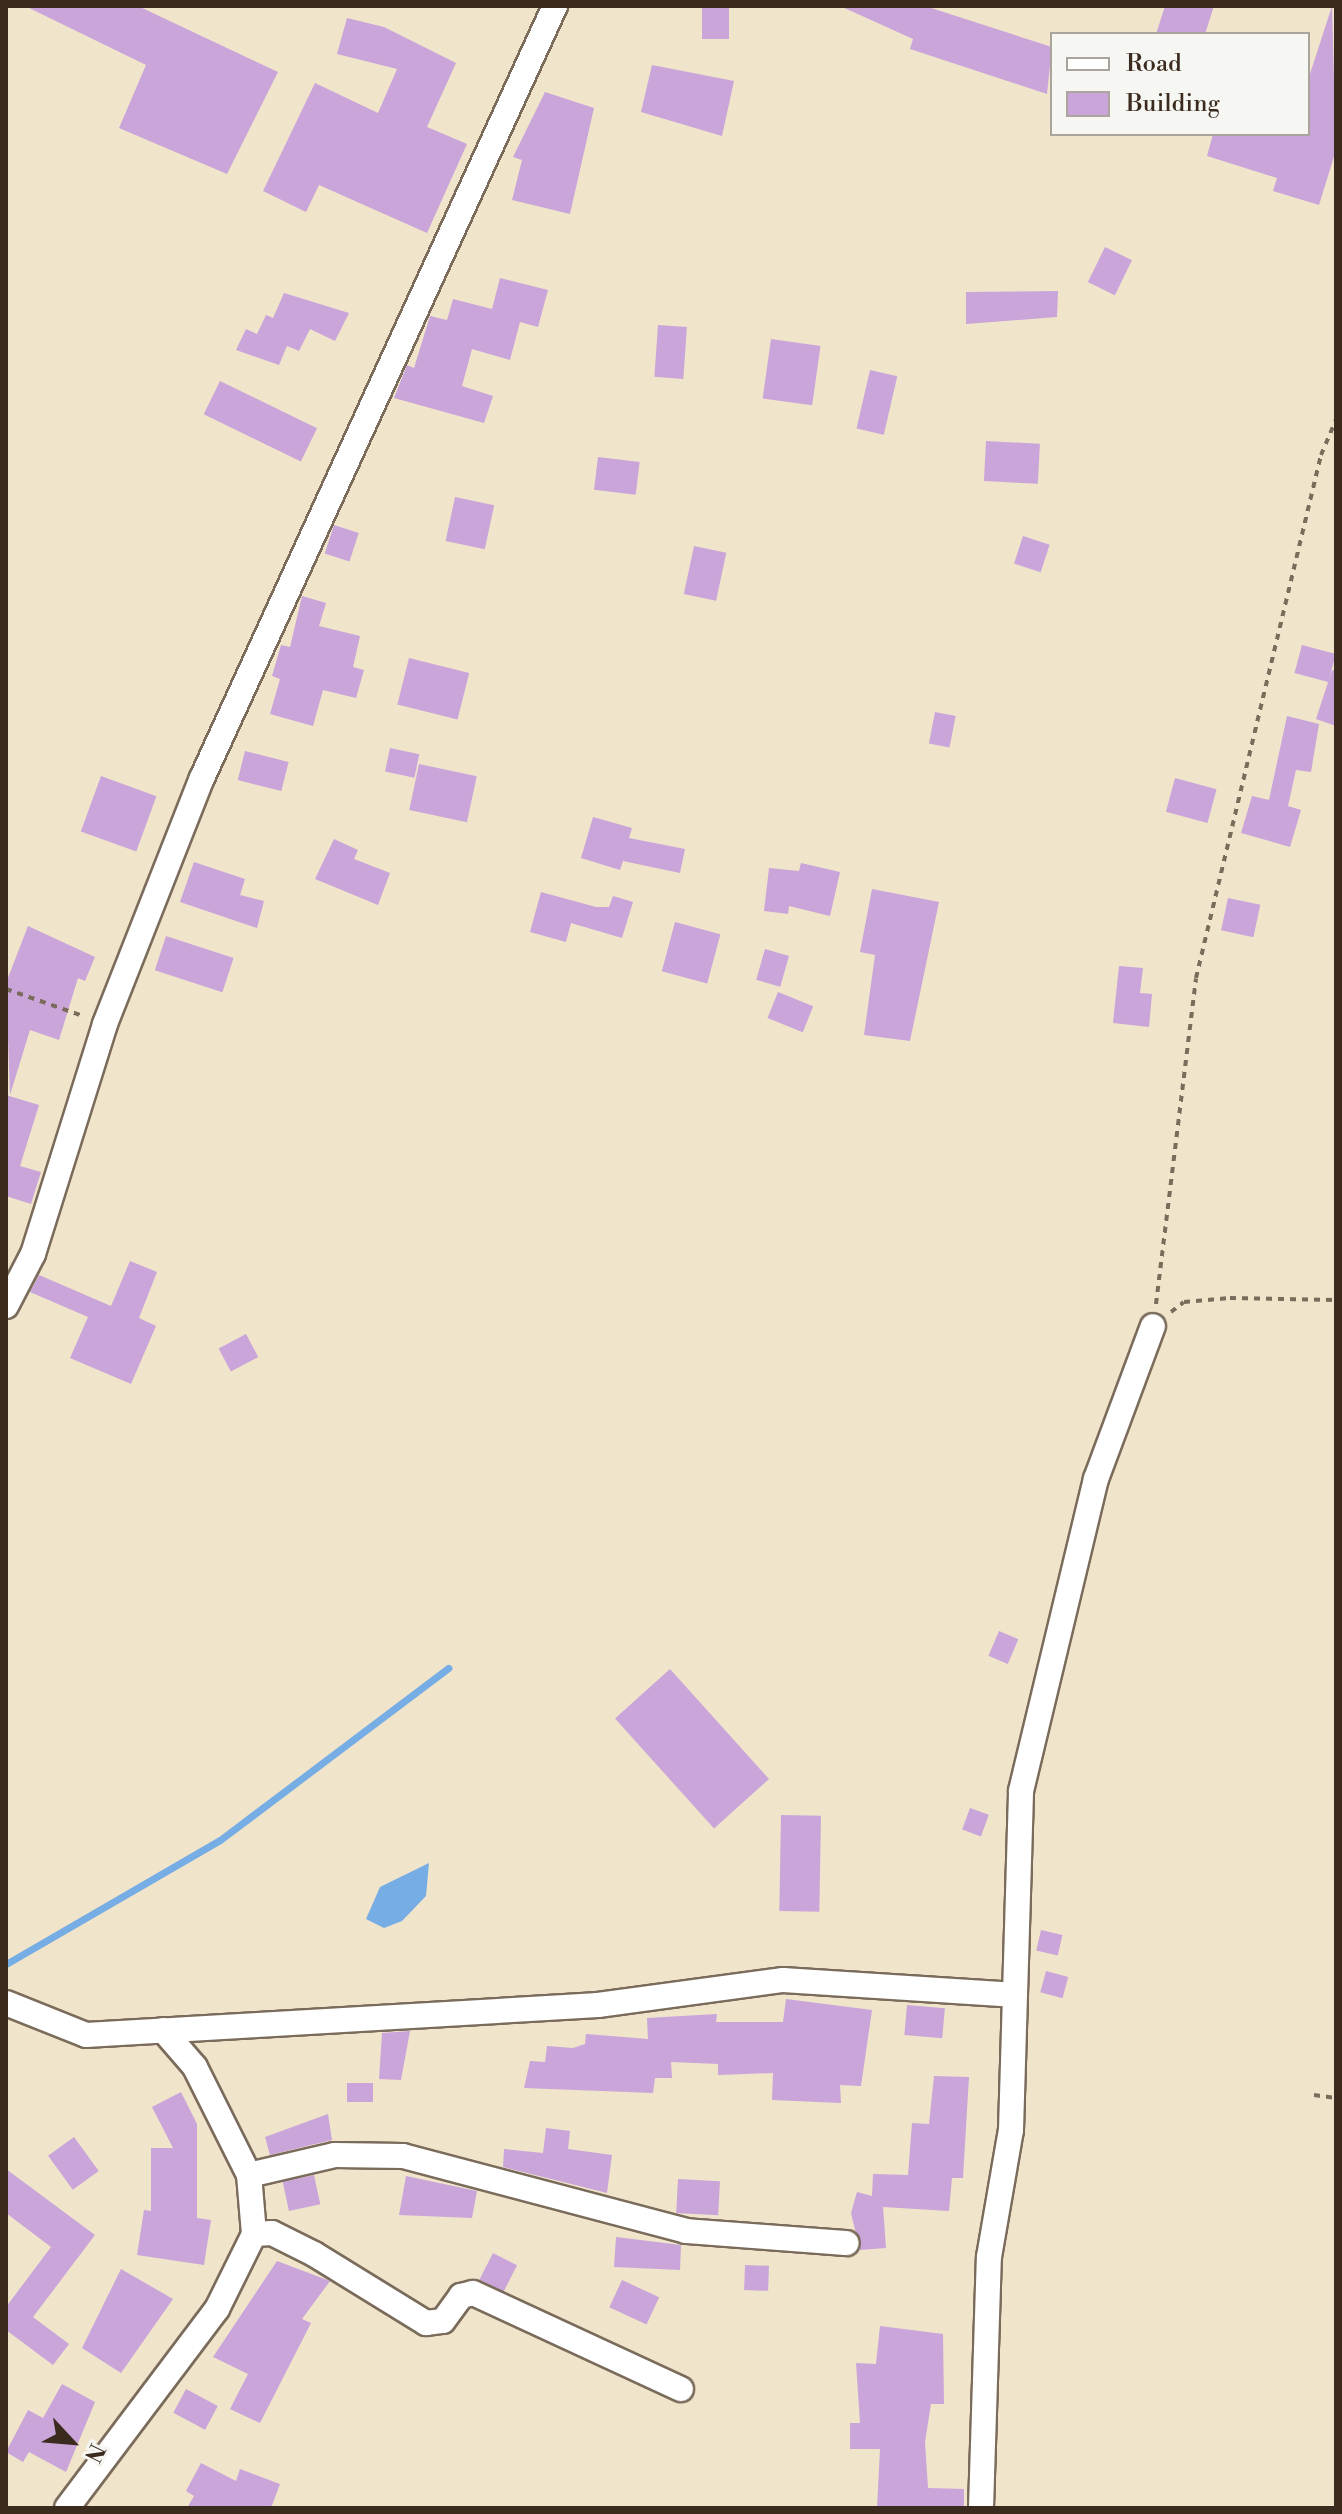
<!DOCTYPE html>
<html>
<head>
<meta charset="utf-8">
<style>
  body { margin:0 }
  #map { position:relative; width:1342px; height:2514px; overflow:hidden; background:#f0e4cb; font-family:"Libre Bodoni",serif }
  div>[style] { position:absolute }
  .water>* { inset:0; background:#77ade5 }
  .stream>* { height:7px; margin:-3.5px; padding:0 3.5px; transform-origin:3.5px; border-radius:3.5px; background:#77ade5 }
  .building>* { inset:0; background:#c9a5da; transform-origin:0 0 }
  .path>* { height:4px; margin-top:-2px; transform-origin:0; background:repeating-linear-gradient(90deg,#7a6b5b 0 6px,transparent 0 12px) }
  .roads { filter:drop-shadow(2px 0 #7a6b5b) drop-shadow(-2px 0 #7a6b5b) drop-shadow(0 2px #7a6b5b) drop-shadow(0 -2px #7a6b5b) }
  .minor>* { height:24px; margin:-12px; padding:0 12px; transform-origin:12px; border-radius:12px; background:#fff }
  span { translate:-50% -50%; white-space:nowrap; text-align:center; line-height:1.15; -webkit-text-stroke:8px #f6f6f2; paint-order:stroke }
  .frame { position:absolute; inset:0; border:8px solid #3b2a1e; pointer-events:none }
  .legend { position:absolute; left:1050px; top:32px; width:260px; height:104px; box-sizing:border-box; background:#f6f6f2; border:2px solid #aba49d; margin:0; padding:10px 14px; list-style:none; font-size:24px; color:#3b2a1e }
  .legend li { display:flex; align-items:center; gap:16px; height:40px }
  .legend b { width:40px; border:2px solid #aba49d }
  .north { position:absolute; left:32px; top:2402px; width:80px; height:80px; -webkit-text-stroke:6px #f6f6f2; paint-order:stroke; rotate:116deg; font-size:22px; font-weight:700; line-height:32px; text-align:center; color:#3b2a1e }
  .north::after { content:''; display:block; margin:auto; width:28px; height:36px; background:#3b2a1e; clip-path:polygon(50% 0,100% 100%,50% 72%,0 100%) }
</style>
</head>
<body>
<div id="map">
  <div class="water">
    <i style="clip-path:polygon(429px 1863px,426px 1896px,402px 1921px,384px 1928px,366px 1919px,380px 1887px)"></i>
  </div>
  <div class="stream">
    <i style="left:6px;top:1964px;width:247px;rotate:-30.1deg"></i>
    <i style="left:220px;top:1840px;width:286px;rotate:-37deg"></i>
  </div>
  <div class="building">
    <i style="clip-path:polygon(25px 6px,138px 6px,278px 72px,227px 174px,119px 128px,146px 65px)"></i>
    <i style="left:702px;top:6px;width:27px;height:33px"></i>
    <i style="clip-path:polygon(840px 6px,925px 6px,1052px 47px,1047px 94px,910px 49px,913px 39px)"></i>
    <i style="clip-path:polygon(1165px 6px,1214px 6px,1205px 34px,1156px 34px)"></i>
    <i style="clip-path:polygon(1332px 6px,1336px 150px,1319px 205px,1273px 191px,1277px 178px,1207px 156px,1213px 134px,1308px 134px,1308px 80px)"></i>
    <i style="clip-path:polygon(347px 18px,384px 27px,456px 63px,427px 127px,467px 144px,427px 233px,319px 185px,306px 212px,263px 191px,315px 83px,378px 113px,397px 69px,337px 54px)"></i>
    <i style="clip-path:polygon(652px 65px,734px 81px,722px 136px,641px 112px)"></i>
    <i style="clip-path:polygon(545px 92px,594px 108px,570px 214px,512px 200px,522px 160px,513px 157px)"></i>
    <i style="left:1105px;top:247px;width:30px;height:39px;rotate:26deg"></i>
    <i style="clip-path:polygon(500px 278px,548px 290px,538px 327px,520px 322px,510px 360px,472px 349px,462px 386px,493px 396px,484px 423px,394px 398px,407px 365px,414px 368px,430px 316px,447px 320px,453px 299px,492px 309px)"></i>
    <i style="clip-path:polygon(1058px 291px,1057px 317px,966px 324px,966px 292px)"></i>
    <i style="clip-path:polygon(284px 293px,349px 313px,335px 341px,310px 329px,299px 351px,287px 346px,279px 365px,236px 350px,246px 329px,257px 334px,266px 315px,273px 318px)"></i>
    <i style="left:658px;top:325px;width:29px;height:52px;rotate:4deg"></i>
    <i style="left:771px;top:339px;width:50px;height:60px;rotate:8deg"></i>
    <i style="left:870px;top:370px;width:28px;height:60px;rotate:13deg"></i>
    <i style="left:220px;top:381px;width:108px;height:37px;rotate:26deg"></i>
    <i style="left:986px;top:441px;width:54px;height:40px;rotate:3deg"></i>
    <i style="left:598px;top:457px;width:42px;height:33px;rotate:7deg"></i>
    <i style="left:455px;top:497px;width:40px;height:45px;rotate:12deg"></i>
    <i style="left:334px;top:525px;width:26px;height:30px;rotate:18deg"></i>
    <i style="left:1023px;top:536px;width:28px;height:29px;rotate:18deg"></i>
    <i style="left:694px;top:546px;width:33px;height:49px;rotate:12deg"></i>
    <i style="clip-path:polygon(302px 596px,326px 603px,319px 626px,360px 636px,353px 667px,364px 670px,356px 698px,323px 690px,313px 726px,270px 714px,280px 679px,272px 676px,281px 645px,290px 647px)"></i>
    <i style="left:1302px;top:645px;width:35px;height:29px;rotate:15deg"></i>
    <i style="left:409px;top:658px;width:62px;height:48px;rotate:14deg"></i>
    <i style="clip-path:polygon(1332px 670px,1336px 671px,1336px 726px,1316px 719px)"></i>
    <i style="left:935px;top:712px;width:21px;height:32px;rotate:11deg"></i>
    <i style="clip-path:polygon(1287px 716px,1319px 724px,1311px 772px,1296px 770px,1288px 806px,1301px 810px,1290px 847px,1241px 833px,1252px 796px,1269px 800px)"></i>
    <i style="left:390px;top:748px;width:30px;height:24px;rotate:12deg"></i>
    <i style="left:245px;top:751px;width:45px;height:30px;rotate:14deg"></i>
    <i style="left:419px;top:764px;width:59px;height:47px;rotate:12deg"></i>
    <i style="left:101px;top:776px;width:59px;height:59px;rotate:20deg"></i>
    <i style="left:1175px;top:778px;width:43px;height:35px;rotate:15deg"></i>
    <i style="clip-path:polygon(593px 817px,632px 828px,629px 838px,685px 849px,680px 873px,623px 861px,620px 870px,581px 858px)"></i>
    <i style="clip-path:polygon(334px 839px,358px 850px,354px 859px,390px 873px,378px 905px,315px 879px)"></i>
    <i style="clip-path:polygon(194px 862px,245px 879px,240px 895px,264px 901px,257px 928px,180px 902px)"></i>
    <i style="clip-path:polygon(801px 863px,840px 872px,830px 916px,789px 906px,788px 914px,764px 911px,769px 868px,799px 871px)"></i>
    <i style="clip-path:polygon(872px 889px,939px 902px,910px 1041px,864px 1035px,875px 955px,860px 952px)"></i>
    <i style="clip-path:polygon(541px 892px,596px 907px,609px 907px,613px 896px,633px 902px,622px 938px,571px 923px,566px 942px,530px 932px)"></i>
    <i style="left:1228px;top:898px;width:33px;height:33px;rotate:12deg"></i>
    <i style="left:675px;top:922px;width:47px;height:51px;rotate:15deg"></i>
    <i style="clip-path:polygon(28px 926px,95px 957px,85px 981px,78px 978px,59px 1040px,30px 1030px,10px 1095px,6px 983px)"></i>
    <i style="left:166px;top:936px;width:71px;height:36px;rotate:18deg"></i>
    <i style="left:765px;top:949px;width:25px;height:32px;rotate:16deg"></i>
    <i style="clip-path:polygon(1119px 966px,1143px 968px,1140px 993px,1152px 994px,1149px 1027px,1113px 1023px)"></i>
    <i style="left:778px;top:992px;width:38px;height:28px;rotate:22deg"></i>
    <i style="clip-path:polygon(6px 1095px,39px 1105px,20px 1166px,41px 1172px,31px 1204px,6px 1196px)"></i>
    <i style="clip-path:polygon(130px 1261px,157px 1272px,139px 1318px,156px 1326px,131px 1384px,70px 1358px,88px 1317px,30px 1292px,39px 1275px,111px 1306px)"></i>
    <i style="left:246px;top:1334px;width:26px;height:31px;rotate:62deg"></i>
    <i style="left:999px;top:1631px;width:21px;height:27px;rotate:23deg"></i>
    <i style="left:670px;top:1669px;width:148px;height:74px;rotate:48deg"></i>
    <i style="left:970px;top:1808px;width:20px;height:23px;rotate:20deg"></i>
    <i style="left:781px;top:1815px;width:40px;height:96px;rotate:1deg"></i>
    <i style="left:1041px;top:1930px;width:22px;height:21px;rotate:13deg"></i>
    <i style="left:1046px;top:1971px;width:23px;height:22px;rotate:15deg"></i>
    <i style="clip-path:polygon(786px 1999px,872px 2010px,861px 2086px,840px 2085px,841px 2103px,772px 2100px,773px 2073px,718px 2075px,718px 2064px,671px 2062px,672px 2078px,655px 2078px,653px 2093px,524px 2088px,530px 2061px,545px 2062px,547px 2046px,573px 2048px,585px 2044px,586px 2034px,648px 2039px,647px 2018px,717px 2014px,716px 2022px,783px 2022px)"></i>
    <i style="left:907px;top:2005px;width:38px;height:30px;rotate:5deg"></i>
    <i style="clip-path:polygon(410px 2031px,401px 2080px,379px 2079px,382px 2033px)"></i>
    <i style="clip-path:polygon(934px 2076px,969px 2077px,963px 2178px,952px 2178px,949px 2211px,883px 2207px,886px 2248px,860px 2250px,851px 2213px,857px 2192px,872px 2196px,873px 2174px,908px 2175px,912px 2123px,929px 2124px)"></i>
    <i style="left:347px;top:2083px;width:26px;height:19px"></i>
    <i style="clip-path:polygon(181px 2092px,197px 2124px,197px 2218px,211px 2220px,204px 2265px,137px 2255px,144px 2210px,151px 2211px,151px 2148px,173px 2148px,152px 2107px)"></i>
    <i style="clip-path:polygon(328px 2114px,332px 2140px,270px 2155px,265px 2137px)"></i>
    <i style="clip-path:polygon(546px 2128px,570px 2131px,568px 2149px,612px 2155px,607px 2193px,503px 2167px,504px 2149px,543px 2153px)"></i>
    <i style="left:74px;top:2137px;width:42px;height:32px;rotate:54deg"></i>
    <i style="clip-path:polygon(6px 2169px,95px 2235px,33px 2317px,69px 2344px,53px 2365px,6px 2330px,6px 2307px,51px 2247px,6px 2213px)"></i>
    <i style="left:314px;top:2175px;width:30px;height:32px;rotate:78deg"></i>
    <i style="clip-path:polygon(406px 2176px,477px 2191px,472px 2218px,399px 2215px)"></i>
    <i style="left:678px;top:2179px;width:42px;height:34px;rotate:3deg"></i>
    <i style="clip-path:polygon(616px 2237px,681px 2245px,680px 2270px,614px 2267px)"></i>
    <i style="left:493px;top:2253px;width:27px;height:30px;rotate:27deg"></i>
    <i style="clip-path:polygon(277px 2261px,330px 2281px,302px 2319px,311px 2323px,260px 2423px,230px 2409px,248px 2374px,213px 2357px)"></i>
    <i style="left:745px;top:2265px;width:24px;height:25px;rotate:2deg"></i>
    <i style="clip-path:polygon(121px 2269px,173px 2299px,121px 2373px,82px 2348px)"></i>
    <i style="left:622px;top:2280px;width:41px;height:30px;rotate:25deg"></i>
    <i style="clip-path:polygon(880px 2326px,943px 2334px,944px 2404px,931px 2404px,925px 2442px,928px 2488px,964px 2489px,964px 2508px,877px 2508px,880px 2449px,850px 2449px,850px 2423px,860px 2423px,856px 2363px,876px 2364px)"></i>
    <i style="clip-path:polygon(62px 2384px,95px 2402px,66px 2472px,29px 2452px,23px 2462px,6px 2452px,28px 2410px,43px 2418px)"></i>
    <i style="left:186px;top:2389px;width:36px;height:27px;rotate:28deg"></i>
    <i style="clip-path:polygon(201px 2463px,236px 2481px,240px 2469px,280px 2484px,271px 2508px,187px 2508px,194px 2496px,186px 2491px)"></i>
  </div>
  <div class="path">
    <i style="left:6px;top:989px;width:82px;rotate:19.3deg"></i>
    <i style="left:1156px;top:1304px;width:328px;rotate:-83deg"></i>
    <i style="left:1196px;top:978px;width:538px;rotate:-76.56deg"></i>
    <i style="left:1321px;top:455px;width:39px;rotate:-67deg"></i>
    <i style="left:1171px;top:1312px;width:16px;rotate:-38deg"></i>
    <i style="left:1184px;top:1302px;width:46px;rotate:-5deg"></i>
    <i style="left:1230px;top:1298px;width:106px;rotate:1.1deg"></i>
    <i style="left:1314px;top:2095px;width:22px;rotate:8deg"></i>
  </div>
  <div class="roads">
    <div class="minor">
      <i style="left:6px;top:1306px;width:59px;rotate:-62.6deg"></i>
      <i style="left:33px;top:1254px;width:241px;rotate:-72.6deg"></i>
      <i style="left:105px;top:1024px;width:264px;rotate:-68.5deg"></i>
      <i style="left:202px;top:778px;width:849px;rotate:-65.43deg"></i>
      <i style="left:6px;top:2003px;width:86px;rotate:21.8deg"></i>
      <i style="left:86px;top:2035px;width:513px;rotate:-3.35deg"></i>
      <i style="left:598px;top:2005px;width:187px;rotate:-7.7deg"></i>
      <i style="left:783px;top:1980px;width:230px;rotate:3.7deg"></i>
      <i style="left:249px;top:2175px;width:88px;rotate:-13.1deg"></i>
      <i style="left:335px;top:2155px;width:68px;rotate:0.8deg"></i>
      <i style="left:403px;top:2156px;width:293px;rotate:14.8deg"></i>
      <i style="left:686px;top:2231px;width:161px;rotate:4.3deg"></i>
      <i style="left:254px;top:2234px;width:18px;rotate:-3deg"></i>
      <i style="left:272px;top:2233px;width:47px;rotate:26.6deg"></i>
      <i style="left:314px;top:2254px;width:132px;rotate:31.6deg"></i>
      <i style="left:426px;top:2323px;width:17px;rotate:-7deg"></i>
      <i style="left:443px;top:2321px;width:31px;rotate:-54deg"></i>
      <i style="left:461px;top:2296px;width:12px;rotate:-14deg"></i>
      <i style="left:473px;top:2293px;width:229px;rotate:24.8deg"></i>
      <i style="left:67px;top:2508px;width:249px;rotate:-53deg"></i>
      <i style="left:217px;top:2309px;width:84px;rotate:-63.7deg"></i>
      <i style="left:254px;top:2234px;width:59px;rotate:-94.8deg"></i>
      <i style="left:249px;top:2175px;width:121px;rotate:-116.6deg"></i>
      <i style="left:195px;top:2067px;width:49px;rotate:-130.9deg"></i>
      <i style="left:981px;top:2508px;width:251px;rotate:-88.2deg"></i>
      <i style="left:989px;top:2257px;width:129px;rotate:-80.2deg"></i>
      <i style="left:1011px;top:2130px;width:339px;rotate:-88.3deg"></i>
      <i style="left:1021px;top:1791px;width:321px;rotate:-76.5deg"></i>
      <i style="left:1096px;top:1479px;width:163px;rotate:-69.6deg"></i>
    </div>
  </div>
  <div class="frame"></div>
  <ul class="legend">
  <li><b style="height:10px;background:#fff"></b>Road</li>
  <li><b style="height:22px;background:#c9a5da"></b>Building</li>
  </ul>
  <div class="north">N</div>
</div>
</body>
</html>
